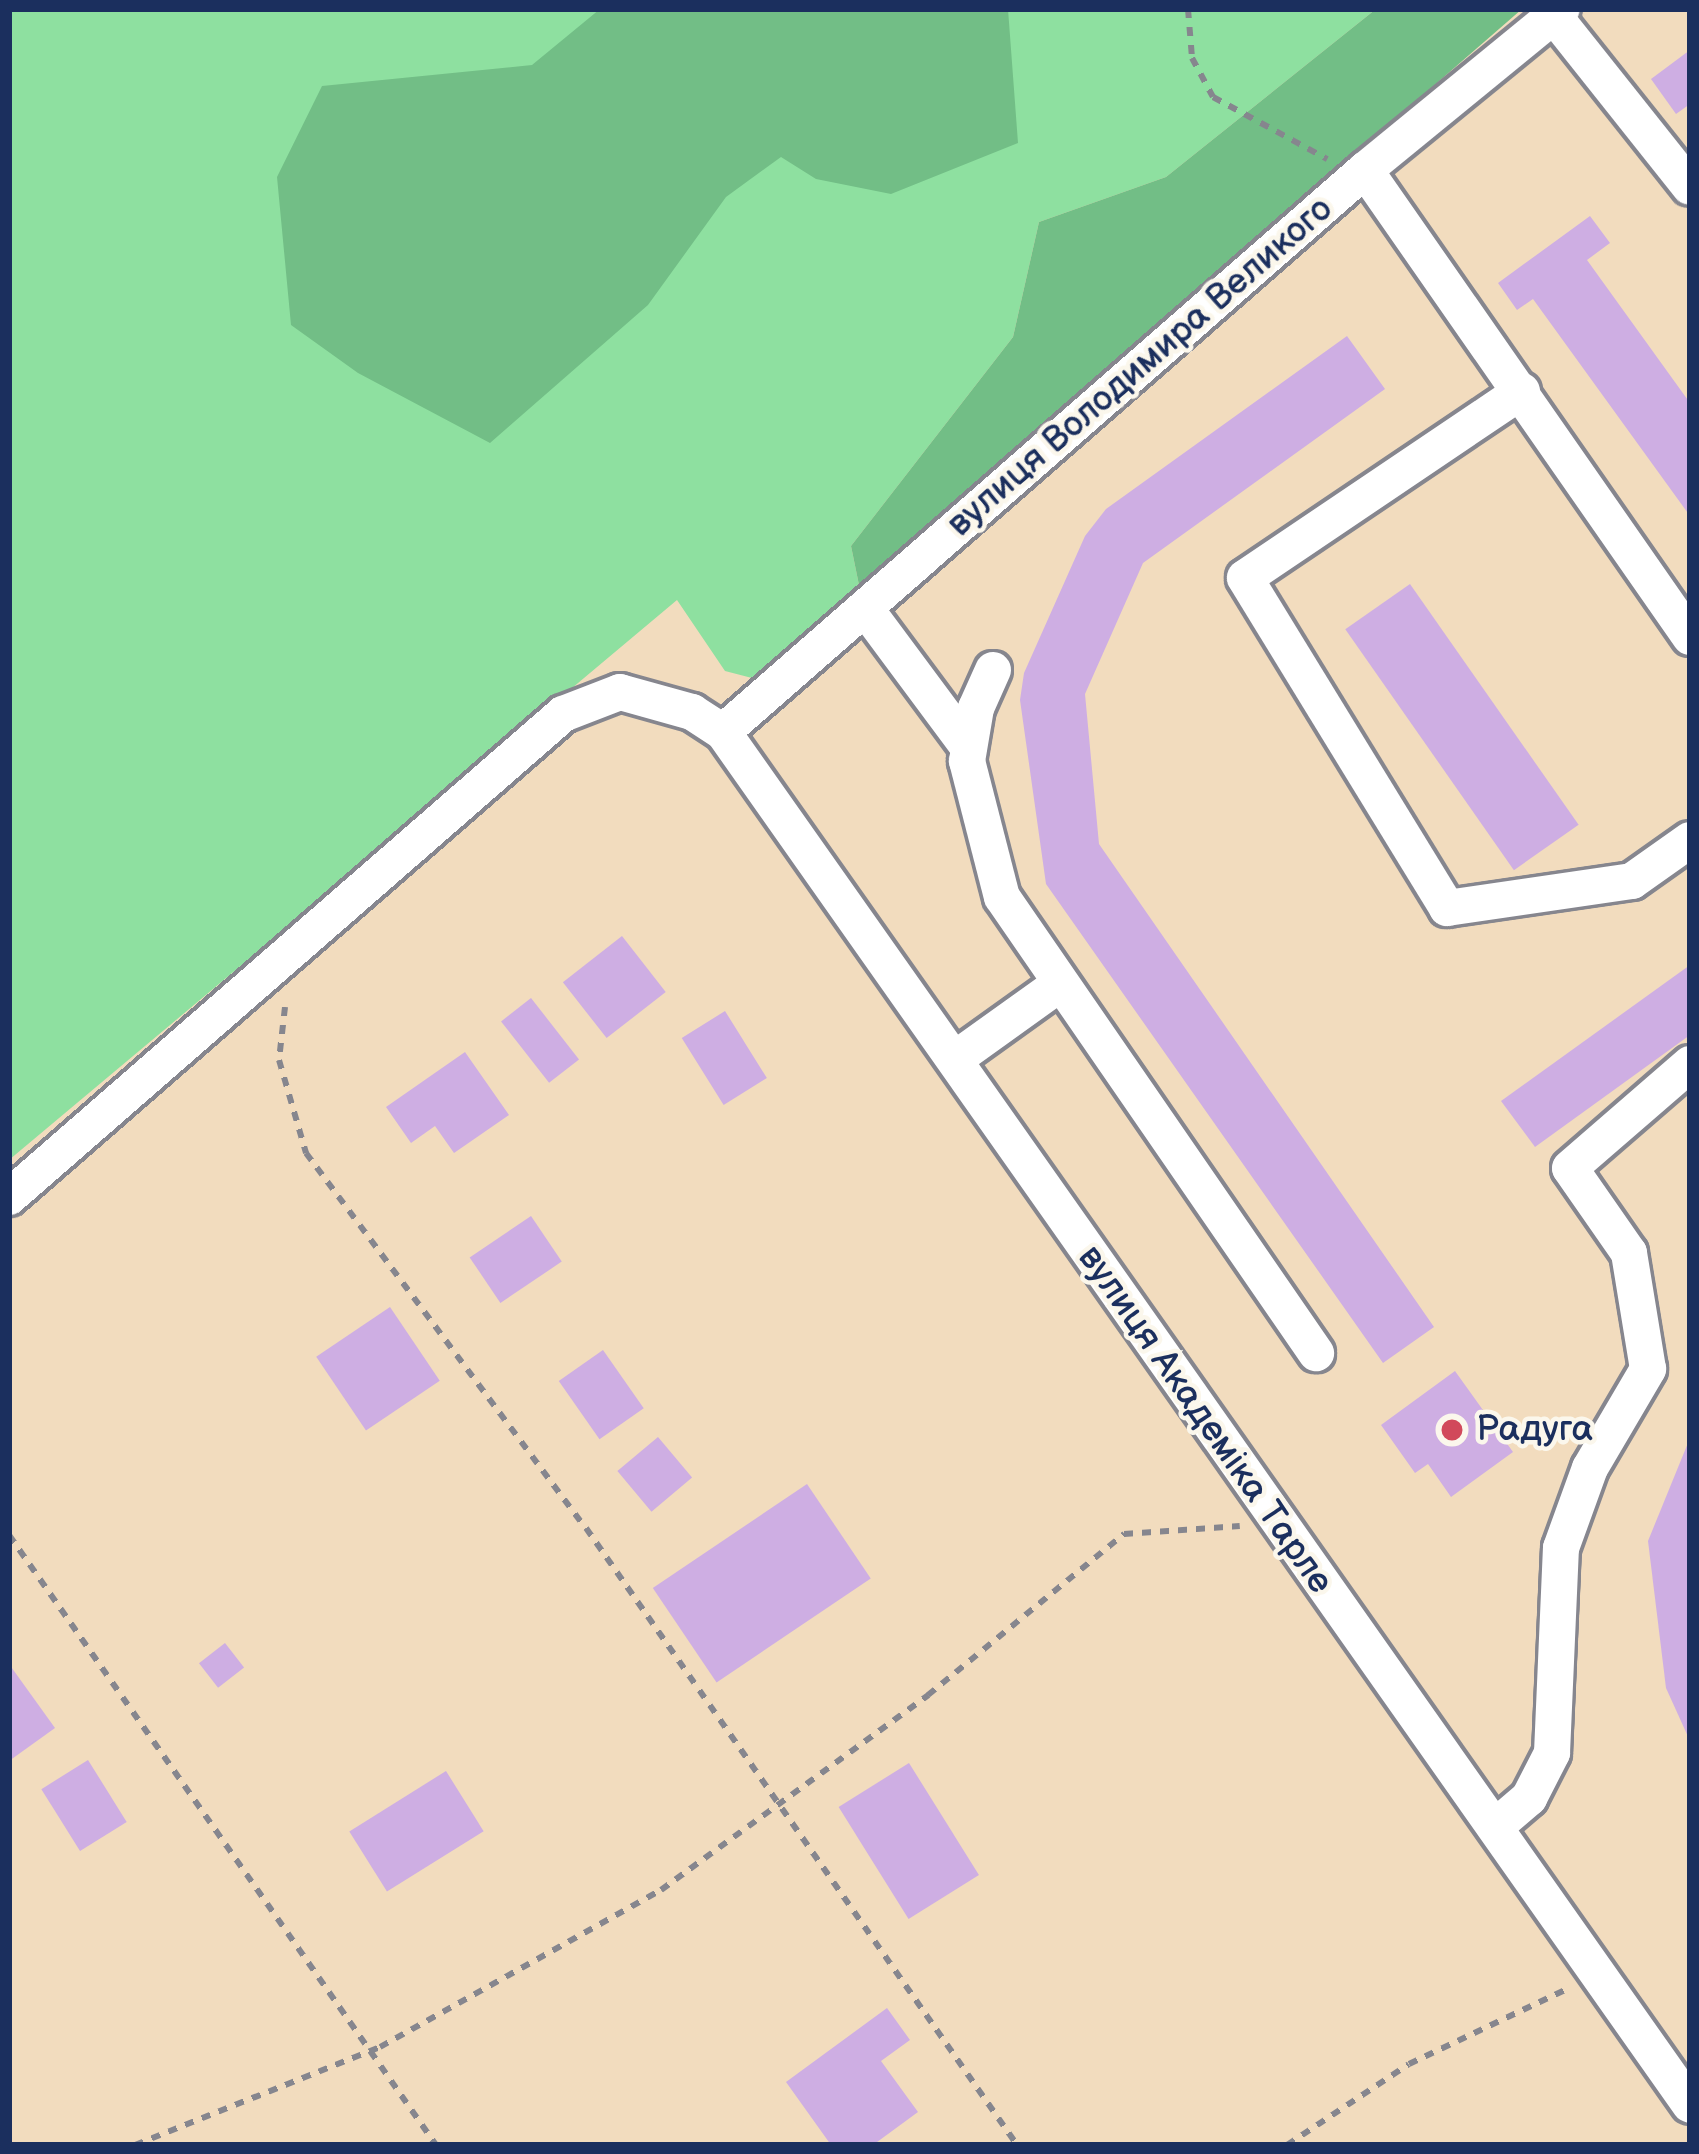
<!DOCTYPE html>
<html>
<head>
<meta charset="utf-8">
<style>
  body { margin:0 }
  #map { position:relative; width:1699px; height:2154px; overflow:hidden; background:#f2dcbe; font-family:"Balsamiq Sans",sans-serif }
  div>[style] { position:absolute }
  .green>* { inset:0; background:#8ee0a0 }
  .forest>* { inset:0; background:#72be86 }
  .building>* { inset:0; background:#ceaee3; transform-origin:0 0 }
  .path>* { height:6px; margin-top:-3px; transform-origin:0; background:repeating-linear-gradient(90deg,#86868e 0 9px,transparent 0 18px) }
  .roads { filter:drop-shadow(3px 0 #86868e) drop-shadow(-3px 0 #86868e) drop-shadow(0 3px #86868e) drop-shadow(0 -3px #86868e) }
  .minor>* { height:36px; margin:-18px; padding:0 18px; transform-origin:18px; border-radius:18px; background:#fff }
  .dots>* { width:33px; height:33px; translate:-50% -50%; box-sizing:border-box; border:6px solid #fbf7ec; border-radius:50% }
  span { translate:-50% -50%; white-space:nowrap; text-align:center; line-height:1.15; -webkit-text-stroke:9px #fbf7ec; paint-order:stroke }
  .street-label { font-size:36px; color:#1b2f5e }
  .poi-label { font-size:36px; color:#1b2f5e }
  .left { translate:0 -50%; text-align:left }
  .frame { position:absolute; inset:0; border:12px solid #1b2f5e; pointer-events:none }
</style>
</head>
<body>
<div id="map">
  <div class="green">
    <i style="clip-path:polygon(9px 9px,1376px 9px,1166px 177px,1039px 222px,1013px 337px,851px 546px,859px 585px,752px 678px,725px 671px,677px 600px,9px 1160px)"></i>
  </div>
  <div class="forest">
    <i style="clip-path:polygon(600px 9px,1008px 9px,1018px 143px,891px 194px,816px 179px,781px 157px,726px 197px,648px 305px,490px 443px,358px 373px,291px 325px,277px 177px,322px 86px,532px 65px)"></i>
    <i style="clip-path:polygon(1376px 9px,1522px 9px,859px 585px,851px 546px,1013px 337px,1039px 222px,1166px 177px)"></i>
  </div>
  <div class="building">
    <i style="clip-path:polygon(1690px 50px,1690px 104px,1676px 114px,1651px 79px)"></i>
    <i style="clip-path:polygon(1590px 216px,1610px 243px,1587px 260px,1690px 403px,1690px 516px,1533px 299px,1517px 310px,1498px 283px)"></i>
    <i style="clip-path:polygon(1347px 336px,1385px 389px,1143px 563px,1085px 694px,1099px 844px,1434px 1327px,1383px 1363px,1046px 884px,1020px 700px,1024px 673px,1085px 536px,1106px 509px)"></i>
    <i style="left:1410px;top:584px;width:294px;height:79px;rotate:55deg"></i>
    <i style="left:622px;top:936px;width:71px;height:75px;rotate:52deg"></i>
    <i style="clip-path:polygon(1690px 965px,1690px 1035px,1535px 1147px,1501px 1101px)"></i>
    <i style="left:531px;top:998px;width:78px;height:38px;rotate:52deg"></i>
    <i style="left:725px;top:1011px;width:79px;height:51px;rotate:58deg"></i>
    <i style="clip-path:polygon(465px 1052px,509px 1115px,454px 1153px,435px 1126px,411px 1143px,386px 1107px)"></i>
    <i style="left:531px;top:1216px;width:55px;height:74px;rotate:56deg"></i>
    <i style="left:390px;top:1307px;width:89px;height:89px;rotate:56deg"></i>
    <i style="left:603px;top:1350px;width:71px;height:54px;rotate:55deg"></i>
    <i style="clip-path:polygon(1455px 1371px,1513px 1452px,1451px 1497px,1428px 1464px,1415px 1473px,1381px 1425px)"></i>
    <i style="left:658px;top:1437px;width:53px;height:53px;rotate:50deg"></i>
    <i style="clip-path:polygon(1690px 1438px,1690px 1741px,1666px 1688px,1648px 1541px)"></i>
    <i style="left:807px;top:1484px;width:114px;height:186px;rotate:56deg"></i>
    <i style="left:225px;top:1643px;width:31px;height:33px;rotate:52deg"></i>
    <i style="clip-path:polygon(9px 1664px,55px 1728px,9px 1761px)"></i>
    <i style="left:88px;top:1760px;width:73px;height:55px;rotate:58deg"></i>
    <i style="left:909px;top:1763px;width:132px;height:83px;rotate:58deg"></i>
    <i style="left:446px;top:1771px;width:71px;height:114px;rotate:58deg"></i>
    <i style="clip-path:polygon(887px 2008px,910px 2040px,881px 2061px,918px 2112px,873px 2145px,831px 2145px,786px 2082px)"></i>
  </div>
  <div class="path">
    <i style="left:1188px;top:9px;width:49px;rotate:85.3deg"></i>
    <i style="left:1192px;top:58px;width:44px;rotate:61.7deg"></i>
    <i style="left:1213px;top:97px;width:130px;rotate:28.5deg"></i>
    <i style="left:285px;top:1007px;width:53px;rotate:96.5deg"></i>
    <i style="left:279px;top:1060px;width:97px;rotate:73.8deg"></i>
    <i style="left:306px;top:1153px;width:468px;rotate:53.3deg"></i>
    <i style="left:586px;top:1528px;width:753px;rotate:55.06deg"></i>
    <i style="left:9px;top:1535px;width:745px;rotate:55.01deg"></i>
    <i style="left:135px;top:2145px;width:264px;rotate:-21.8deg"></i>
    <i style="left:380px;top:2047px;width:322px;rotate:-29.2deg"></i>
    <i style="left:661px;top:1890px;width:331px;rotate:-36.1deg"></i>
    <i style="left:928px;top:1695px;width:254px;rotate:-39.4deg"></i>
    <i style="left:1124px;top:1534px;width:116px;rotate:-3.9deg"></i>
    <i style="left:1287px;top:2145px;width:146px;rotate:-33.6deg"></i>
    <i style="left:1409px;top:2064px;width:175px;rotate:-25.4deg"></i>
  </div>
  <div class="roads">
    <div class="minor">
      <i style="left:1554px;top:16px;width:218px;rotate:51.5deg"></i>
      <i style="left:1365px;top:170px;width:569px;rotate:55.16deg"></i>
      <i style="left:1522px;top:391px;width:334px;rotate:146deg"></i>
      <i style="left:1245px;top:578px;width:387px;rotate:58.5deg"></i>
      <i style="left:1447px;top:908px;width:187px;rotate:-8.3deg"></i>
      <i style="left:1632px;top:881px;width:71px;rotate:-35.3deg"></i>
      <i style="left:865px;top:608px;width:174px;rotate:53.4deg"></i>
      <i style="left:993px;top:670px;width:42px;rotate:114.1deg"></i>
      <i style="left:976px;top:708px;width:54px;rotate:99.6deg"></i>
      <i style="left:967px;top:761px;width:140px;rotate:75.6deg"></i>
      <i style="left:1002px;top:897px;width:554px;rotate:55.45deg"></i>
      <i style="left:723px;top:732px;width:853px;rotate:-41.2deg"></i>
      <i style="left:1365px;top:170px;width:254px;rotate:-39.3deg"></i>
      <i style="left:955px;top:1059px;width:125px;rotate:-35.6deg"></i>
      <i style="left:9px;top:1197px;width:735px;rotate:-41.08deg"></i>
      <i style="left:563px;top:714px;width:61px;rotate:-21.1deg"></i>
      <i style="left:620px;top:692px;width:75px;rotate:15.5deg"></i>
      <i style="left:692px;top:712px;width:37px;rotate:33deg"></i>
      <i style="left:723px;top:732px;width:1679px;rotate:54.84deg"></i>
      <i style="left:1495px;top:1827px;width:45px;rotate:-40.5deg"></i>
      <i style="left:1529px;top:1798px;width:51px;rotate:-62.9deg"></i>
      <i style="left:1552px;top:1753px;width:205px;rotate:-87.5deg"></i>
      <i style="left:1561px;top:1548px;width:85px;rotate:-70.1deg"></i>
      <i style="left:1590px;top:1468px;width:115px;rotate:-59.6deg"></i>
      <i style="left:1648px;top:1369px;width:118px;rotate:-99.3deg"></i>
      <i style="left:1629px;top:1253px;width:103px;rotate:-124.8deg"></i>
      <i style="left:1570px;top:1168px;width:159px;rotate:-40.9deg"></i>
    </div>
  </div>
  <div class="dots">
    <i style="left:1452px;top:1430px;background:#d1495b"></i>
  </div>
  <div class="street-label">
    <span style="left:1140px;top:367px;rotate:-41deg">вулиця Володимира Великого</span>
    <span style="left:1205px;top:1420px;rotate:55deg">вулиця Академіка Тарле</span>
  </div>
  <div class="poi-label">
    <span class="left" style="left:1476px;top:1430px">Радуга</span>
  </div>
  <div class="frame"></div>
</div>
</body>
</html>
